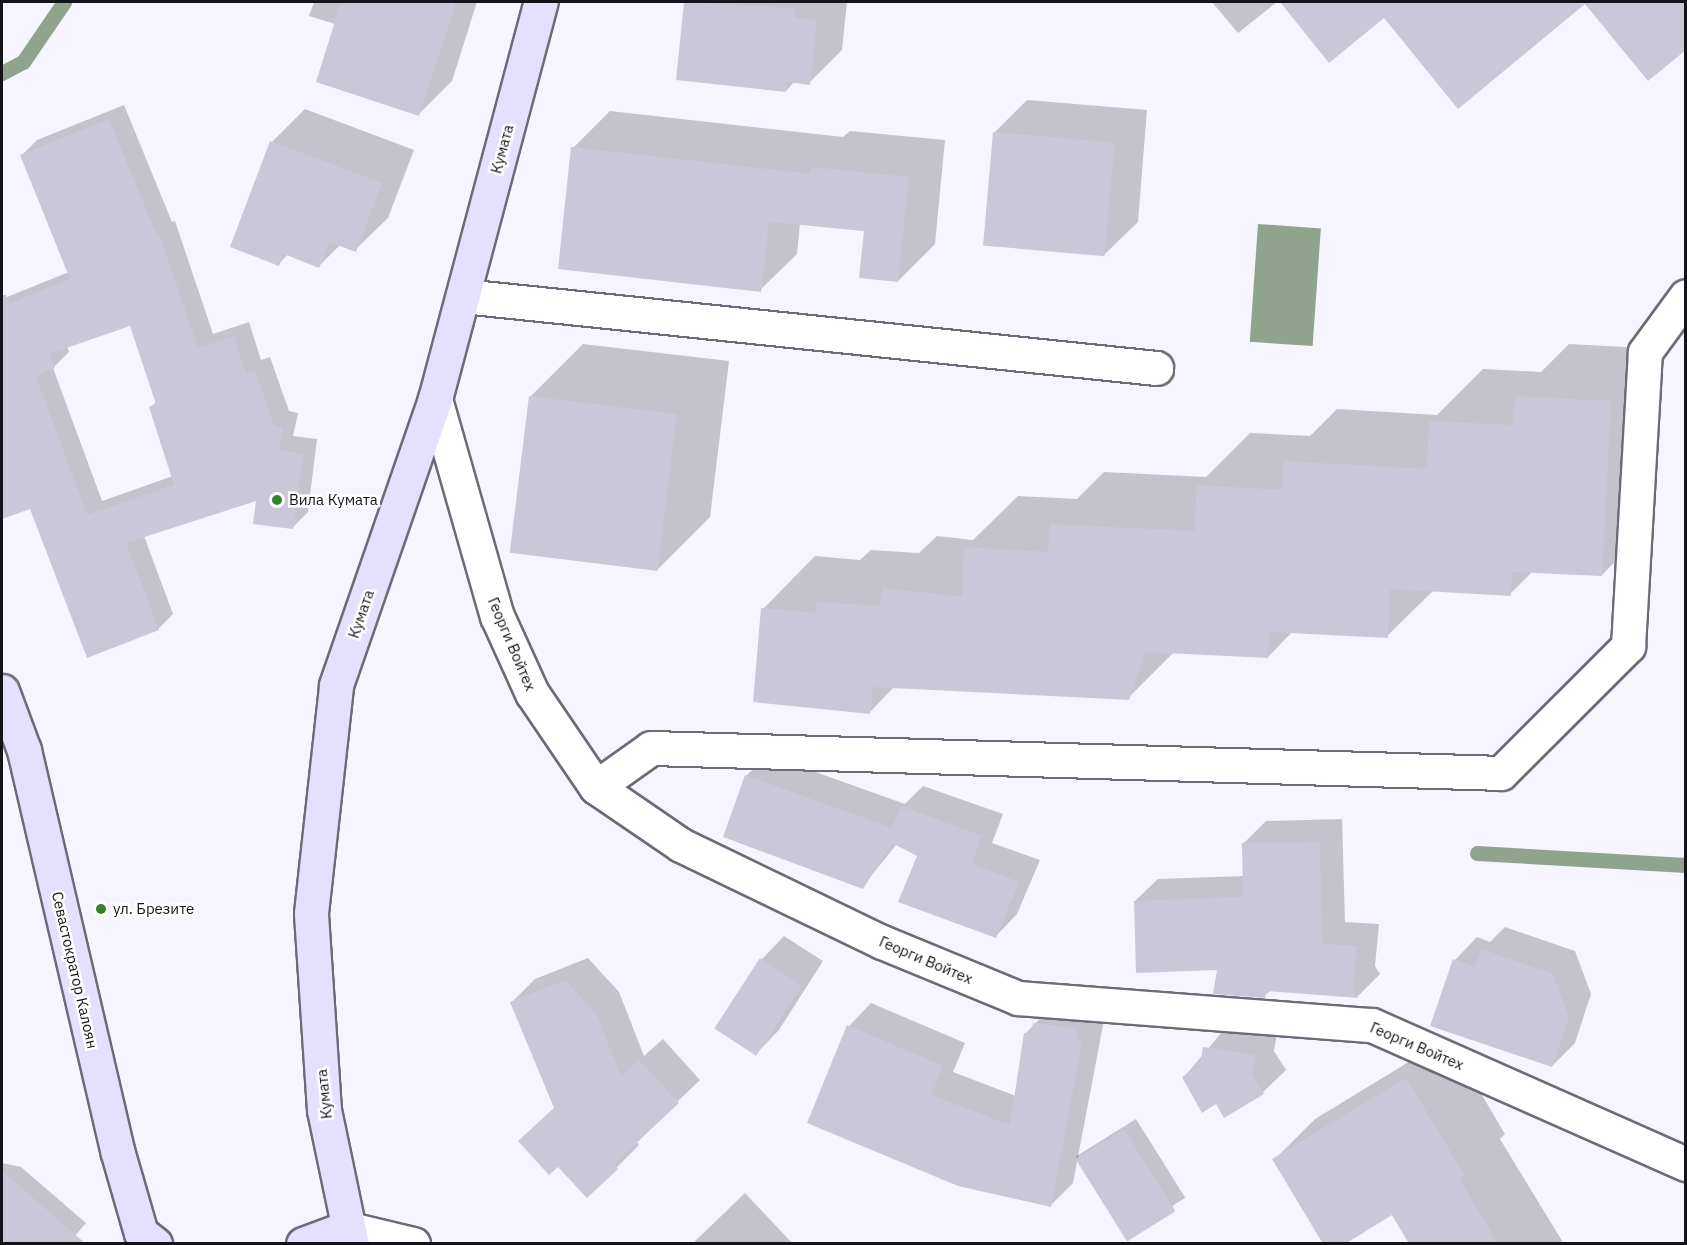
<!DOCTYPE html>
<html>
<head>
<meta charset="utf-8">
<style>
  body { margin:0 }
  #map { position:relative; width:1687px; height:1245px; overflow:hidden; background:#f6f4fe; font-family:"IBM Plex Sans",sans-serif }
  div>[style] { position:absolute }
  .water>* { inset:0; background:#90a38c; transform-origin:0 0 }
  .shadow>* { inset:0; background:#0003; transform-origin:0 0 }
  .stream>* { height:15px; margin:-7.5px; padding:0 7.5px; transform-origin:7.5px; border-radius:7.5px; background:#90a38c }
  .building>* { inset:0; background:#cac8d8; transform-origin:0 0 }
  .roads { filter:drop-shadow(2px 0 #6d6a79) drop-shadow(-2px 0 #6d6a79) drop-shadow(0 2px #6d6a79) drop-shadow(0 -2px #6d6a79) }
  .minor>* { height:33px; margin:-16.5px; padding:0 16.5px; transform-origin:16.5px; border-radius:16.5px; background:#fff }
  .major>* { height:33px; margin:-16.5px; padding:0 16.5px; transform-origin:16.5px; border-radius:16.5px; background:#e6e0ff }
  .dots>* { width:16px; height:16px; translate:-50% -50%; box-sizing:border-box; border:3px solid #fff; border-radius:50% }
  span { translate:-50% -50%; white-space:nowrap; text-align:center; line-height:1.15; -webkit-text-stroke:5px #fff; paint-order:stroke }
  .street-label { font-size:15px; color:#141319 }
  .poi-label { font-size:15px; color:#141319 }
  .left { translate:0 -50%; text-align:left }
  .frame { position:absolute; inset:0; border:3px solid #141319; pointer-events:none }
</style>
</head>
<body>
<div id="map">
  <div class="water">
    <i style="left:1258px;top:224px;width:63px;height:118px;rotate:4deg"></i>
  </div>
  <div class="shadow">
    <i style="clip-path:polygon(314px 2px,477px 2px,452px 81px,419px 114px,335px 24px,309px 16px)"></i>
    <i style="clip-path:polygon(686px 2px,847px 2px,842px 50px,809px 83px,795px 81px,786px 91px,677px 79px)"></i>
    <i style="clip-path:polygon(1212px 2px,1277px 2px,1238px 33px)"></i>
    <i style="clip-path:polygon(1282px 2px,1580px 2px,1555px 27px,1384px 16px,1329px 61px)"></i>
    <i style="clip-path:polygon(1584px 2px,1686px 2px,1686px 48px,1648px 79px)"></i>
    <i style="clip-path:polygon(1027px 100px,1147px 110px,1138px 222px,1105px 254px,994px 133px)"></i>
    <i style="clip-path:polygon(evenodd,124px 105px,172px 222px,175px 221px,213px 334px,249px 322px,261px 360px,270px 357px,289px 411px,298px 413px,293px 436px,317px 439px,308px 512px,293px 527px,257px 499px,144px 536px,173px 614px,158px 629px,31px 507px,2px 517px,2px 299px,69px 272px,22px 155px,37px 140px,124px 105px,131px 324px,157px 401px,151px 407px,173px 476px,102px 501px,53px 368px,69px 352px,67px 346px,131px 324px)"></i>
    <i style="clip-path:polygon(305px 109px,414px 150px,388px 218px,355px 250px,340px 245px,319px 266px,288px 254px,279px 264px,232px 246px,272px 142px)"></i>
    <i style="clip-path:polygon(610px 111px,843px 137px,850px 131px,945px 140px,935px 244px,898px 281px,866px 230px,800px 223px,797px 254px,760px 290px,573px 148px)"></i>
    <i style="clip-path:polygon(583px 344px,729px 361px,710px 517px,658px 569px,531px 396px)"></i>
    <i style="clip-path:polygon(1569px 344px,1663px 349px,1654px 522px,1602px 575px,1533px 571px,1510px 594px,1434px 590px,1387px 636px,1293px 631px,1268px 657px,1174px 652px,1128px 698px,895px 686px,870px 712px,763px 609px,815px 556px,860px 560px,871px 550px,919px 553px,937px 536px,973px 540px,1018px 496px,1077px 499px,1104px 472px,1206px 477px,1250px 433px,1310px 436px,1337px 409px,1437px 415px,1483px 369px,1541px 372px)"></i>
    <i style="clip-path:polygon(768px 755px,905px 804px,923px 786px,1003px 814px,992px 843px,1040px 860px,1017px 914px,996px 936px,919px 856px,897px 844px,862px 887px,746px 776px)"></i>
    <i style="clip-path:polygon(1342px 819px,1345px 922px,1379px 924px,1375px 966px,1380px 974px,1358px 996px,1271px 990px,1264px 996px,1219px 969px,1135px 901px,1158px 879px,1244px 876px,1243px 844px,1266px 821px)"></i>
    <i style="clip-path:polygon(1505px 927px,1575px 951px,1591px 994px,1575px 1043px,1552px 1066px,1455px 960px,1477px 937px,1490px 942px)"></i>
    <i style="clip-path:polygon(784px 936px,823px 961px,779px 1030px,757px 1053px,762px 959px)"></i>
    <i style="clip-path:polygon(588px 958px,619px 992px,644px 1056px,663px 1039px,700px 1080px,636px 1141px,639px 1145px,616px 1168px,555px 1107px,512px 1002px,535px 979px)"></i>
    <i style="clip-path:polygon(1057px 1001px,1104px 1020px,1073px 1183px,1050px 1206px,849px 1026px,871px 1003px,965px 1043px,953px 1072px,1016px 1096px,1025px 1034px)"></i>
    <i style="clip-path:polygon(1228px 1025px,1277px 1033px,1274px 1051px,1286px 1070px,1263px 1092px,1224px 1115px,1217px 1102px,1184px 1077px)"></i>
    <i style="clip-path:polygon(1448px 1038px,1505px 1134px,1500px 1139px,1564px 1244px,1410px 1244px,1392px 1213px,1274px 1160px,1315px 1119px)"></i>
    <i style="left:1136px;top:1119px;width:93px;height:71px;rotate:58deg"></i>
    <i style="clip-path:polygon(2px 1163px,21px 1167px,86px 1223px,68px 1244px,2px 1244px)"></i>
    <i style="clip-path:polygon(745px 1193px,793px 1244px,692px 1244px)"></i>
  </div>
  <div class="stream">
    <i style="left:2px;top:73px;width:24px;rotate:-28deg"></i>
    <i style="left:23px;top:62px;width:73px;rotate:-55.7deg"></i>
    <i style="left:1477px;top:853px;width:209px;rotate:3.3deg"></i>
  </div>
  <div class="building">
    <i style="clip-path:polygon(341px 2px,456px 2px,419px 116px,316px 82px)"></i>
    <i style="clip-path:polygon(684px 2px,795px 8px,794px 18px,817px 20px,810px 85px,787px 82px,786px 92px,676px 80px)"></i>
    <i style="clip-path:polygon(1280px 2px,1686px 2px,1686px 50px,1648px 81px,1585px 4px,1458px 109px,1384px 18px,1329px 63px)"></i>
    <i style="clip-path:polygon(evenodd,109px 119px,157px 236px,160px 235px,198px 348px,234px 336px,246px 374px,255px 371px,274px 426px,283px 428px,279px 450px,303px 454px,293px 529px,253px 524px,256px 501px,126px 543px,159px 630px,87px 658px,30px 509px,2px 519px,2px 295px,6px 295px,9px 304px,70px 279px,20px 155px,109px 119px,130px 326px,156px 404px,149px 407px,174px 485px,87px 515px,36px 376px,55px 368px,49px 354px,130px 326px)"></i>
    <i style="left:993px;top:132px;width:122px;height:114px;rotate:5deg"></i>
    <i style="clip-path:polygon(270px 141px,382px 183px,356px 252px,329px 242px,319px 268px,284px 254px,279px 266px,230px 247px)"></i>
    <i style="clip-path:polygon(571px 147px,811px 174px,811px 167px,909px 177px,898px 282px,859px 278px,864px 231px,769px 222px,761px 292px,558px 269px)"></i>
    <i style="left:529px;top:396px;width:149px;height:158px;rotate:7deg"></i>
    <i style="clip-path:polygon(1515px 396px,1611px 401px,1602px 576px,1512px 572px,1511px 596px,1390px 589px,1388px 638px,1269px 632px,1268px 658px,1145px 652px,1129px 700px,873px 687px,870px 714px,753px 702px,761px 608px,816px 613px,817px 602px,880px 606px,883px 588px,962px 597px,964px 547px,1048px 552px,1050px 524px,1194px 531px,1197px 485px,1282px 490px,1283px 461px,1427px 469px,1429px 421px,1513px 425px)"></i>
    <i style="clip-path:polygon(745px 775px,892px 828px,901px 806px,982px 836px,972px 864px,1019px 882px,996px 938px,898px 902px,917px 856px,892px 843px,863px 889px,723px 837px)"></i>
    <i style="clip-path:polygon(1320px 842px,1322px 944px,1357px 946px,1353px 990px,1358px 998px,1266px 991px,1265px 998px,1213px 994px,1217px 970px,1136px 973px,1134px 901px,1243px 897px,1242px 843px)"></i>
    <i style="clip-path:polygon(1481px 949px,1553px 974px,1569px 1018px,1552px 1067px,1430px 1026px,1453px 959px,1475px 967px)"></i>
    <i style="left:760px;top:958px;width:50px;height:84px;rotate:33deg"></i>
    <i style="clip-path:polygon(565px 980px,597px 1015px,621px 1077px,639px 1060px,679px 1103px,614px 1164px,618px 1169px,587px 1198px,558px 1167px,549px 1175px,518px 1141px,554px 1108px,510px 1002px)"></i>
    <i style="clip-path:polygon(1033px 1023px,1078px 1029px,1077px 1041px,1082px 1042px,1051px 1207px,958px 1186px,807px 1123px,847px 1025px,943px 1066px,931px 1095px,1010px 1125px,1024px 1033px,1031px 1034px)"></i>
    <i style="clip-path:polygon(1203px 1047px,1255px 1055px,1252px 1074px,1264px 1094px,1224px 1118px,1216px 1104px,1202px 1113px,1182px 1077px,1200px 1066px)"></i>
    <i style="clip-path:polygon(1406px 1078px,1465px 1176px,1460px 1180px,1498px 1244px,1409px 1244px,1392px 1215px,1345px 1244px,1323px 1244px,1272px 1159px)"></i>
    <i style="left:1124px;top:1129px;width:97px;height:57px;rotate:58deg"></i>
    <i style="clip-path:polygon(2px 1171px,86px 1244px,2px 1244px)"></i>
  </div>
  <div class="roads">
    <div class="minor">
      <i style="left:463px;top:296px;width:697px;rotate:5.93deg"></i>
      <i style="left:435px;top:399px;width:226px;rotate:74.1deg"></i>
      <i style="left:497px;top:616px;width:85px;rotate:65.6deg"></i>
      <i style="left:532px;top:693px;width:114px;rotate:55.8deg"></i>
      <i style="left:596px;top:787px;width:103px;rotate:34.3deg"></i>
      <i style="left:681px;top:845px;width:223px;rotate:25.8deg"></i>
      <i style="left:882px;top:942px;width:147px;rotate:22.4deg"></i>
      <i style="left:1018px;top:998px;width:355px;rotate:4.4deg"></i>
      <i style="left:1372px;top:1025px;width:343px;rotate:23.9deg"></i>
      <i style="left:596px;top:787px;width:67px;rotate:-35.3deg"></i>
      <i style="left:651px;top:748px;width:850px;rotate:1.68deg"></i>
      <i style="left:1501px;top:773px;width:180px;rotate:-45deg"></i>
      <i style="left:1628px;top:646px;width:294px;rotate:-86.7deg"></i>
      <i style="left:1645px;top:352px;width:69px;rotate:-53.8deg"></i>
      <i style="left:346px;top:1228px;width:69px;rotate:13.4deg"></i>
    </div>
    <div class="major">
      <i style="left:2px;top:691px;width:63px;rotate:69.6deg"></i>
      <i style="left:24px;top:750px;width:411px;rotate:76.9deg"></i>
      <i style="left:117px;top:1150px;width:86px;rotate:73.9deg"></i>
      <i style="left:141px;top:1233px;width:18px;rotate:38deg"></i>
      <i style="left:303px;top:1244px;width:46px;rotate:-20.4deg"></i>
      <i style="left:352px;top:1244px;width:137px;rotate:-101.8deg"></i>
      <i style="left:324px;top:1110px;width:197px;rotate:-93.8deg"></i>
      <i style="left:311px;top:913px;width:229px;rotate:-83.7deg"></i>
      <i style="left:336px;top:685px;width:303px;rotate:-70.9deg"></i>
      <i style="left:435px;top:399px;width:411px;rotate:-75.1deg"></i>
    </div>
  </div>
  <div class="dots">
    <i style="left:277px;top:500px;background:#378128"></i>
    <i style="left:101px;top:909px;background:#378128"></i>
  </div>
  <div class="street-label">
    <span style="left:502px;top:149px;rotate:-75deg">Кумата</span>
    <span style="left:361px;top:614px;rotate:-71deg">Кумата</span>
    <span style="left:512px;top:644px;rotate:67deg">Георги Войтех</span>
    <span style="left:926px;top:960px;rotate:23deg">Георги Войтех</span>
    <span style="left:75px;top:970px;rotate:77deg">Севастократор Калоян</span>
    <span style="left:1417px;top:1046px;rotate:23deg">Георги Войтех</span>
    <span style="left:324px;top:1094px;rotate:-96deg">Кумата</span>
  </div>
  <div class="poi-label">
    <span class="left" style="left:289px;top:500px">Вила Кумата</span>
    <span class="left" style="left:113px;top:909px">ул. Брезите</span>
  </div>
  <div class="frame"></div>
</div>
</body>
</html>
